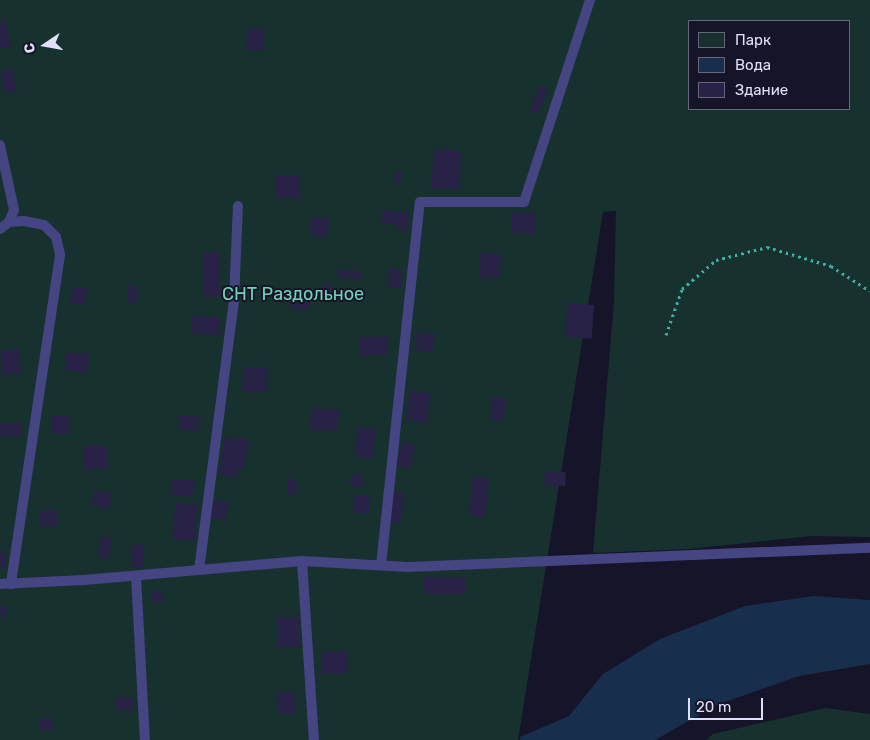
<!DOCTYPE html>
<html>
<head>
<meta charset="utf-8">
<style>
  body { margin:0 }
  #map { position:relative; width:870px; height:740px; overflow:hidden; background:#161428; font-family:Rubik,sans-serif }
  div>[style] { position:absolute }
  .green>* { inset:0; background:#17312f }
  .water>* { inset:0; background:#172f4d }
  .building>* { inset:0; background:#282247; transform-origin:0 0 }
  .path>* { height:3px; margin-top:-1.5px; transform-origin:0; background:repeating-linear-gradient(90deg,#3fafa3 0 2.5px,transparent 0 6.5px) }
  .service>* { height:10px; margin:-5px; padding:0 5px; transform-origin:5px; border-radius:5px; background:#444582 }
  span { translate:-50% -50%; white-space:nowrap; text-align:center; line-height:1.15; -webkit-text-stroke:4px #161428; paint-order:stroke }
  .park-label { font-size:18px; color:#72d4b7 }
  .legend { position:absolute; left:688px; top:20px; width:162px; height:90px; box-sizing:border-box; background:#161428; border:1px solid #67657c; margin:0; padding:6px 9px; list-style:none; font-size:15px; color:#e0dffb }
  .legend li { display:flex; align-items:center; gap:10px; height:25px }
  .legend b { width:25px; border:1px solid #67657c }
  .north { position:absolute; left:20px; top:20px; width:50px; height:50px; -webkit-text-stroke:4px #161428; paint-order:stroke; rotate:258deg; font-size:14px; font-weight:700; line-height:20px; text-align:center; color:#e0dffb }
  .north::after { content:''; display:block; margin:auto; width:18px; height:22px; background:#e0dffb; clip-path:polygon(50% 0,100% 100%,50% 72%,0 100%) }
  .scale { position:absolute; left:688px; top:698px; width:75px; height:22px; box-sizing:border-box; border:2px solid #e0dffb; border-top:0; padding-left:6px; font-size:15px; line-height:18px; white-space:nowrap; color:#e0dffb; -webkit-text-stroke:4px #161428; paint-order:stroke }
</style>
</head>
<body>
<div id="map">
  <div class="green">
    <i style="clip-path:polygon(evenodd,0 0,870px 0,870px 537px,811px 536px,690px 549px,593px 553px,614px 302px,616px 211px,603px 212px,518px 740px,0 740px,0 0,689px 21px,849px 21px,849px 109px,689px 109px,689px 21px)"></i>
    <i style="clip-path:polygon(825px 708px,870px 714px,870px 740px,706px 740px,713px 734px)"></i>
  </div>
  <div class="water">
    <i style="clip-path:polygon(814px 596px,870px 600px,870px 664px,799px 676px,719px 704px,655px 740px,520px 740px,520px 737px,569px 716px,603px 674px,660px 639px,745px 606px)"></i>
  </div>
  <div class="building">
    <i style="clip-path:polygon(6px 21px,11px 47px,0 49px,0 22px)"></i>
    <i style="left:247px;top:28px;width:18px;height:22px;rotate:3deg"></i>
    <i style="left:12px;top:69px;width:22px;height:12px;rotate:80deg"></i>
    <i style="clip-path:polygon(539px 85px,548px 89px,538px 114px,530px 111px)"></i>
    <i style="left:434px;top:149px;width:28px;height:39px;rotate:4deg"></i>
    <i style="left:393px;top:172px;width:8px;height:10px"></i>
    <i style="left:276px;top:175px;width:24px;height:23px"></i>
    <i style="clip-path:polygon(383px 210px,409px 213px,408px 230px,397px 230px,398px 225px,381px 223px)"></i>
    <i style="left:512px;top:212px;width:24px;height:21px;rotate:2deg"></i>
    <i style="left:311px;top:217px;width:18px;height:18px;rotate:3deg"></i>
    <i style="left:203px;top:252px;width:17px;height:45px"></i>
    <i style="left:480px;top:253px;width:21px;height:24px;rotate:3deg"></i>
    <i style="left:389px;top:268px;width:13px;height:19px;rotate:4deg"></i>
    <i style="left:338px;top:269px;width:23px;height:8px;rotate:5deg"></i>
    <i style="clip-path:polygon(325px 283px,332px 284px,331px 296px,323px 296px)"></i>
    <i style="left:127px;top:286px;width:11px;height:16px"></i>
    <i style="left:71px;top:288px;width:16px;height:16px;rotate:4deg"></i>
    <i style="left:291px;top:295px;width:19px;height:13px;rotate:9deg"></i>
    <i style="left:567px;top:303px;width:27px;height:34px;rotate:4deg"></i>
    <i style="left:192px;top:316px;width:28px;height:18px;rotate:2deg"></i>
    <i style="left:417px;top:332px;width:18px;height:18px;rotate:9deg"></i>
    <i style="left:387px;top:336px;width:18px;height:28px;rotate:87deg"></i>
    <i style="left:19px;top:349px;width:24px;height:19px;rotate:85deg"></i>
    <i style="left:66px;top:353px;width:23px;height:18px;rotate:2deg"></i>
    <i style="left:243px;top:367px;width:24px;height:24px;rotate:2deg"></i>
    <i style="left:410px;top:391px;width:21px;height:29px;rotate:8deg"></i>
    <i style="left:493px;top:397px;width:14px;height:22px;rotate:8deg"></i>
    <i style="left:311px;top:408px;width:28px;height:21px;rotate:4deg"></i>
    <i style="left:52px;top:416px;width:17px;height:18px"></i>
    <i style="left:179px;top:416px;width:20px;height:13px;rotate:3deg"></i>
    <i style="left:0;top:423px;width:22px;height:14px"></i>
    <i style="left:358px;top:427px;width:18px;height:30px;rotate:6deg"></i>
    <i style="clip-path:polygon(225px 436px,249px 440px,243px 470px,238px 468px,236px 478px,219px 475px)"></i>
    <i style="left:402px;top:442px;width:14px;height:24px;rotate:12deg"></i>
    <i style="left:84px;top:446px;width:23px;height:23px"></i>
    <i style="left:545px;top:471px;width:21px;height:14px;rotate:3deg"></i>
    <i style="clip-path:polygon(353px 474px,360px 474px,364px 481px,360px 487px,353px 487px,349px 481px)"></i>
    <i style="left:473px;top:476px;width:17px;height:39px;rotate:7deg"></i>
    <i style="left:288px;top:478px;width:9px;height:15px;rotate:6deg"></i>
    <i style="left:172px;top:479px;width:23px;height:16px;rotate:5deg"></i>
    <i style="left:94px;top:490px;width:17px;height:16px;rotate:7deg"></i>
    <i style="left:392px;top:491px;width:13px;height:31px;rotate:9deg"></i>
    <i style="left:354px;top:495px;width:16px;height:18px;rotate:4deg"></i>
    <i style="left:213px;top:500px;width:15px;height:18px;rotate:8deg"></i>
    <i style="left:175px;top:503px;width:22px;height:36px;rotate:3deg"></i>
    <i style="left:39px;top:510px;width:18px;height:16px"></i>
    <i style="left:101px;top:536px;width:11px;height:21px;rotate:10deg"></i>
    <i style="left:132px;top:545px;width:11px;height:23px"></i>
    <i style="clip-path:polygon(0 552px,4px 552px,6px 568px,0 568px)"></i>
    <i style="left:465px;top:577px;width:17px;height:41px;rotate:90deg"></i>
    <i style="clip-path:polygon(162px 590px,163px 602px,151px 602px,151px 591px)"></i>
    <i style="left:0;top:606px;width:8px;height:10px"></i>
    <i style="left:277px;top:617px;width:22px;height:30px"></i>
    <i style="left:347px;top:651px;width:22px;height:26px;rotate:87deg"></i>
    <i style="left:294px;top:691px;width:22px;height:17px;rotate:87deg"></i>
    <i style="left:116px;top:697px;width:17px;height:13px"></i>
    <i style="left:40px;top:718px;width:14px;height:12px"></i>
  </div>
  <div class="path">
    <i style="left:666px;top:335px;width:49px;rotate:-70.8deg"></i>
    <i style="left:682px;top:289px;width:45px;rotate:-40.5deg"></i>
    <i style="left:716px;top:260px;width:53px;rotate:-14.3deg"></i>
    <i style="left:767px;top:247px;width:67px;rotate:16.5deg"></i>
    <i style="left:831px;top:266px;width:46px;rotate:32.7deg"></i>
  </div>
  <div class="service">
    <i style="left:0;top:145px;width:66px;rotate:77.8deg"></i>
    <i style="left:14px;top:210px;width:13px;rotate:113deg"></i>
    <i style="left:0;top:229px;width:11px;rotate:-38deg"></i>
    <i style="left:9px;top:222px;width:15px;rotate:-4deg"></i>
    <i style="left:24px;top:221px;width:20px;rotate:11deg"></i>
    <i style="left:44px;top:225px;width:17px;rotate:45deg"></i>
    <i style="left:56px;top:237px;width:18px;rotate:77deg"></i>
    <i style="left:60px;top:255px;width:333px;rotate:98.5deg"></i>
    <i style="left:302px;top:561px;width:179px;rotate:86.2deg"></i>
    <i style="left:381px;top:565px;width:365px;rotate:-83.9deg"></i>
    <i style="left:420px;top:202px;width:104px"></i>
    <i style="left:524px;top:202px;width:213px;rotate:-71.9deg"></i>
    <i style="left:199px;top:570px;width:272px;rotate:-82.6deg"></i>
    <i style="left:234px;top:300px;width:94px;rotate:-87.6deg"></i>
    <i style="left:136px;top:576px;width:164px;rotate:86.9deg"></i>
    <i style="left:0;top:584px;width:84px;rotate:-2.7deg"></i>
    <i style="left:84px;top:580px;width:219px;rotate:-5deg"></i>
    <i style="left:302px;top:561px;width:106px;rotate:3.2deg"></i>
    <i style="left:408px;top:567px;width:462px;rotate:-2.4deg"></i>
  </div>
  <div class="park-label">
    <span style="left:293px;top:294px">СНТ Раздольное</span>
  </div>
  <ul class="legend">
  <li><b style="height:14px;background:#17312f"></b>Парк</li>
  <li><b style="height:14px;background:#172f4d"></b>Вода</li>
  <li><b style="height:14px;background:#282247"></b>Здание</li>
  </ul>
  <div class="north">С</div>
  <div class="scale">20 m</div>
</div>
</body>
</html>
